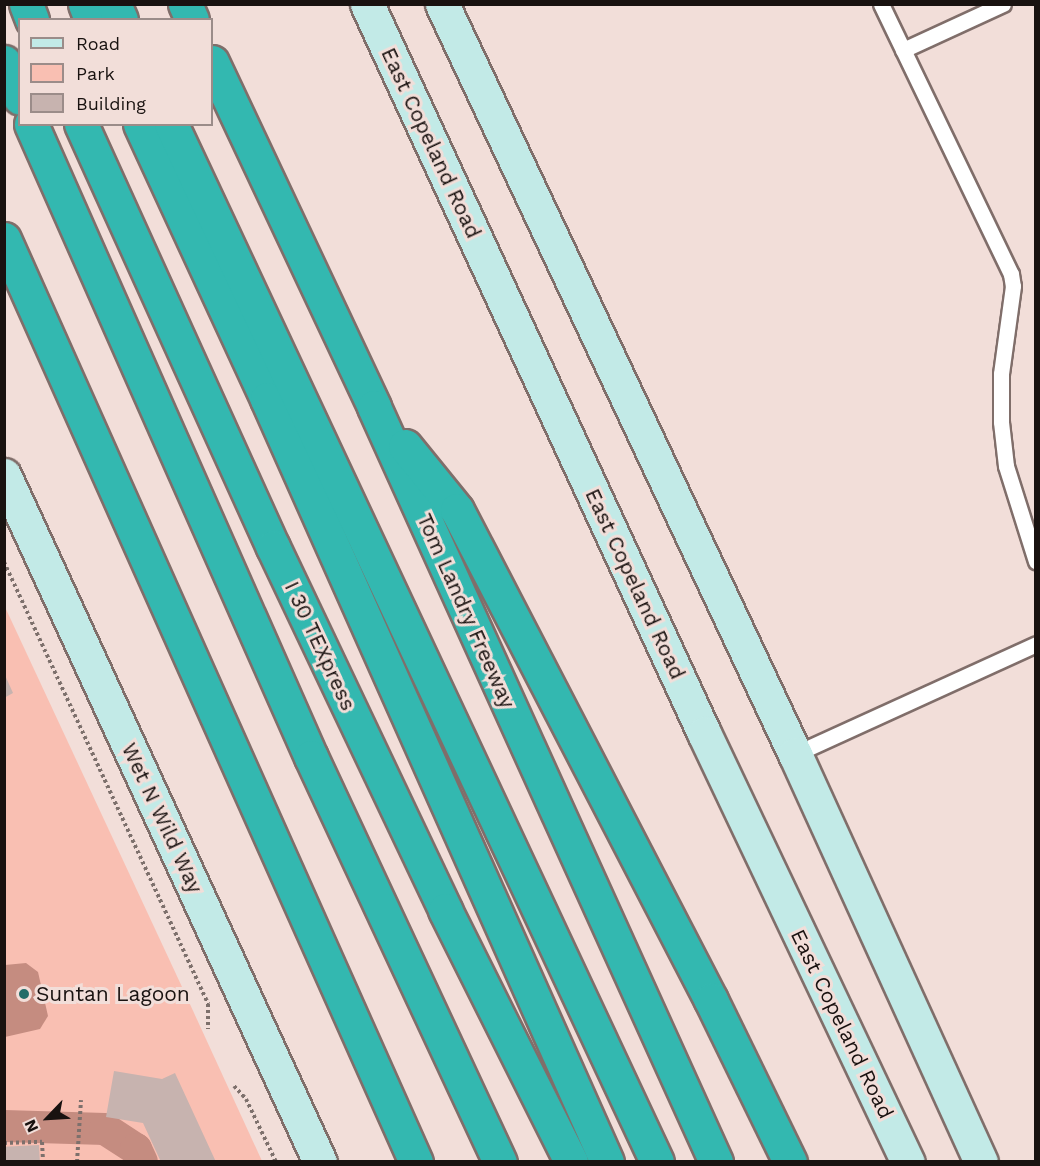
<!DOCTYPE html>
<html>
<head>
<meta charset="utf-8">
<style>
  body { margin:0 }
  #map { position:relative; width:1040px; height:1166px; overflow:hidden; background:#f2ded9; font-family:"Work Sans",sans-serif }
  div>[style] { position:absolute }
  .green>* { inset:0; background:#f9bfb2 }
  .water>* { inset:0; background:#c58c80 }
  .canal>* { height:32px; margin:-16px; padding:0 16px; transform-origin:16px; border-radius:16px; background:#c58c80 }
  .building>* { inset:0; background:#c7b3af; transform-origin:0 0 }
  .path>* { height:4px; margin-top:-2px; transform-origin:0; background:repeating-linear-gradient(90deg,#7d706c 0 3px,transparent 0 6px) }
  .roads { filter:drop-shadow(2px 0 #806e6a) drop-shadow(-2px 0 #806e6a) drop-shadow(0 2px #806e6a) drop-shadow(0 -2px #806e6a) }
  .service>* { height:15px; margin:-7.5px; padding:0 7.5px; transform-origin:7.5px; border-radius:7.5px; background:#fff }
  .secondary>* { height:33px; margin:-16.5px; padding:0 16.5px; transform-origin:16.5px; border-radius:16.5px; background:#c2eae7 }
  .motorway>* { height:33px; margin:-16.5px; padding:0 16.5px; transform-origin:16.5px; border-radius:16.5px; background:#33b8b0 }
  .dots>* { width:16px; height:16px; translate:-50% -50%; box-sizing:border-box; border:3px solid #f2ded9; border-radius:50% }
  span { translate:-50% -50%; white-space:nowrap; text-align:center; line-height:1.15; -webkit-text-stroke:6px #f2ded9; paint-order:stroke }
  .street-label { font-size:21px; color:#191210 }
  .poi-label { font-size:21px; color:#191210 }
  .left { translate:0 -50%; text-align:left }
  .frame { position:absolute; inset:0; border:6px solid #191210; pointer-events:none }
  .legend { position:absolute; left:18px; top:18px; width:195px; height:108px; box-sizing:border-box; background:#f2ded9; border:2px solid #9b8c89; margin:0; padding:8px 10px; list-style:none; font-size:18px; color:#191210 }
  .legend li { display:flex; align-items:center; gap:12px; height:30px }
  .legend b { width:30px; border:2px solid #9b8c89 }
  .north { position:absolute; left:18px; top:1088px; width:60px; height:60px; -webkit-text-stroke:4px #f2ded9; paint-order:stroke; rotate:245deg; font-size:16px; font-weight:700; line-height:24px; text-align:center; color:#191210 }
  .north::after { content:''; display:block; margin:auto; width:21px; height:27px; background:#191210; clip-path:polygon(50% 0,100% 100%,50% 72%,0 100%) }
</style>
</head>
<body>
<div id="map">
  <div class="green">
    <i style="clip-path:polygon(5px 607px,183px 989px,262px 1161px,5px 1161px)"></i>
  </div>
  <div class="water">
    <i style="clip-path:polygon(26px 963px,38px 972px,48px 1016px,40px 1029px,5px 1037px,5px 965px)"></i>
  </div>
  <div class="canal">
    <i style="left:4px;top:1126px;width:101px;rotate:1.7deg"></i>
    <i style="left:105px;top:1129px;width:37px;rotate:33deg"></i>
    <i style="left:136px;top:1149px;width:14px;rotate:65deg"></i>
  </div>
  <div class="building">
    <i style="clip-path:polygon(4px 673px,13px 693px,4px 698px)"></i>
    <i style="clip-path:polygon(114px 1071px,162px 1079px,175px 1073px,216px 1162px,161px 1162px,143px 1123px,106px 1117px)"></i>
    <i style="left:39px;top:1145px;width:17px;height:35px;rotate:87deg"></i>
  </div>
  <div class="path">
    <i style="left:4px;top:562px;width:487px;rotate:65.2deg"></i>
    <i style="left:208px;top:1004px;width:25px;rotate:90deg"></i>
    <i style="left:234px;top:1086px;width:18px;rotate:47deg"></i>
    <i style="left:246px;top:1099px;width:70px;rotate:64.5deg"></i>
    <i style="left:4px;top:1143px;width:38px;rotate:-2deg"></i>
    <i style="left:42px;top:1142px;width:20px;rotate:87deg"></i>
    <i style="left:77px;top:1162px;width:62px;rotate:-86.3deg"></i>
  </div>
  <div class="roads">
    <div class="service">
      <i style="left:881px;top:4px;width:300px;rotate:64.3deg"></i>
      <i style="left:1011px;top:274px;width:12px;rotate:81deg"></i>
      <i style="left:1013px;top:286px;width:89px;rotate:97.8deg"></i>
      <i style="left:1001px;top:374px;width:48px;rotate:90deg"></i>
      <i style="left:1001px;top:422px;width:44px;rotate:83.5deg"></i>
      <i style="left:1006px;top:466px;width:100px;rotate:72.5deg"></i>
      <i style="left:903px;top:50px;width:110px;rotate:-24.7deg"></i>
      <i style="left:795px;top:754px;width:265px;rotate:-24.5deg"></i>
    </div>
    <div class="secondary">
      <i style="left:367px;top:4px;width:803px;rotate:65.19deg"></i>
      <i style="left:704px;top:733px;width:475px;rotate:64.6deg"></i>
      <i style="left:442px;top:4px;width:829px;rotate:64.8deg"></i>
      <i style="left:795px;top:754px;width:448px;rotate:65.5deg"></i>
      <i style="left:4px;top:475px;width:756px;rotate:65.3deg"></i>
    </div>
    <div class="motorway">
      <i style="left:26px;top:4px;width:17px;rotate:69deg"></i>
      <i style="left:85px;top:4px;width:17px;rotate:69deg"></i>
      <i style="left:114px;top:4px;width:17px;rotate:66deg"></i>
      <i style="left:185px;top:4px;width:17px;rotate:66deg"></i>
      <i style="left:4px;top:62px;width:39px;rotate:66deg"></i>
      <i style="left:212px;top:62px;width:381px;rotate:64.8deg"></i>
      <i style="left:374px;top:407px;width:829px;rotate:65.63deg"></i>
      <i style="left:31px;top:124px;width:692px;rotate:66.14deg"></i>
      <i style="left:311px;top:757px;width:447px;rotate:65deg"></i>
      <i style="left:81px;top:124px;width:465px;rotate:65.6deg"></i>
      <i style="left:273px;top:547px;width:402px;rotate:64.6deg"></i>
      <i style="left:445px;top:910px;width:282px;rotate:63.4deg"></i>
      <i style="left:140px;top:124px;width:303px;rotate:65.2deg"></i>
      <i style="left:267px;top:399px;width:835px;rotate:65.98deg"></i>
      <i style="left:171px;top:124px;width:1146px;rotate:64.91deg"></i>
      <i style="left:4px;top:239px;width:1011px;rotate:65.95deg"></i>
      <i style="left:405px;top:446px;width:82px;rotate:50.9deg"></i>
      <i style="left:457px;top:510px;width:552px;rotate:62.6deg"></i>
      <i style="left:711px;top:1000px;width:180px;rotate:64deg"></i>
    </div>
  </div>
  <div class="dots">
    <i style="left:24px;top:994px;background:#226c68"></i>
  </div>
  <div class="street-label">
    <span style="left:431px;top:143px;rotate:65deg">East Copeland Road</span>
    <span style="left:635px;top:584px;rotate:65deg">East Copeland Road</span>
    <span style="left:466px;top:611px;rotate:66deg">Tom Landry Freeway</span>
    <span style="left:320px;top:646px;rotate:65deg">I 30 TEXpress</span>
    <span style="left:162px;top:818px;rotate:65deg">Wet N Wild Way</span>
    <span style="left:842px;top:1024px;rotate:64deg">East Copeland Road</span>
  </div>
  <div class="poi-label">
    <span class="left" style="left:36px;top:994px">Suntan Lagoon</span>
  </div>
  <div class="frame"></div>
  <ul class="legend">
  <li><b style="height:8px;background:#c2eae7"></b>Road</li>
  <li><b style="height:16px;background:#f9bfb2"></b>Park</li>
  <li><b style="height:16px;background:#c7b3af"></b>Building</li>
  </ul>
  <div class="north">N</div>
</div>
</body>
</html>
